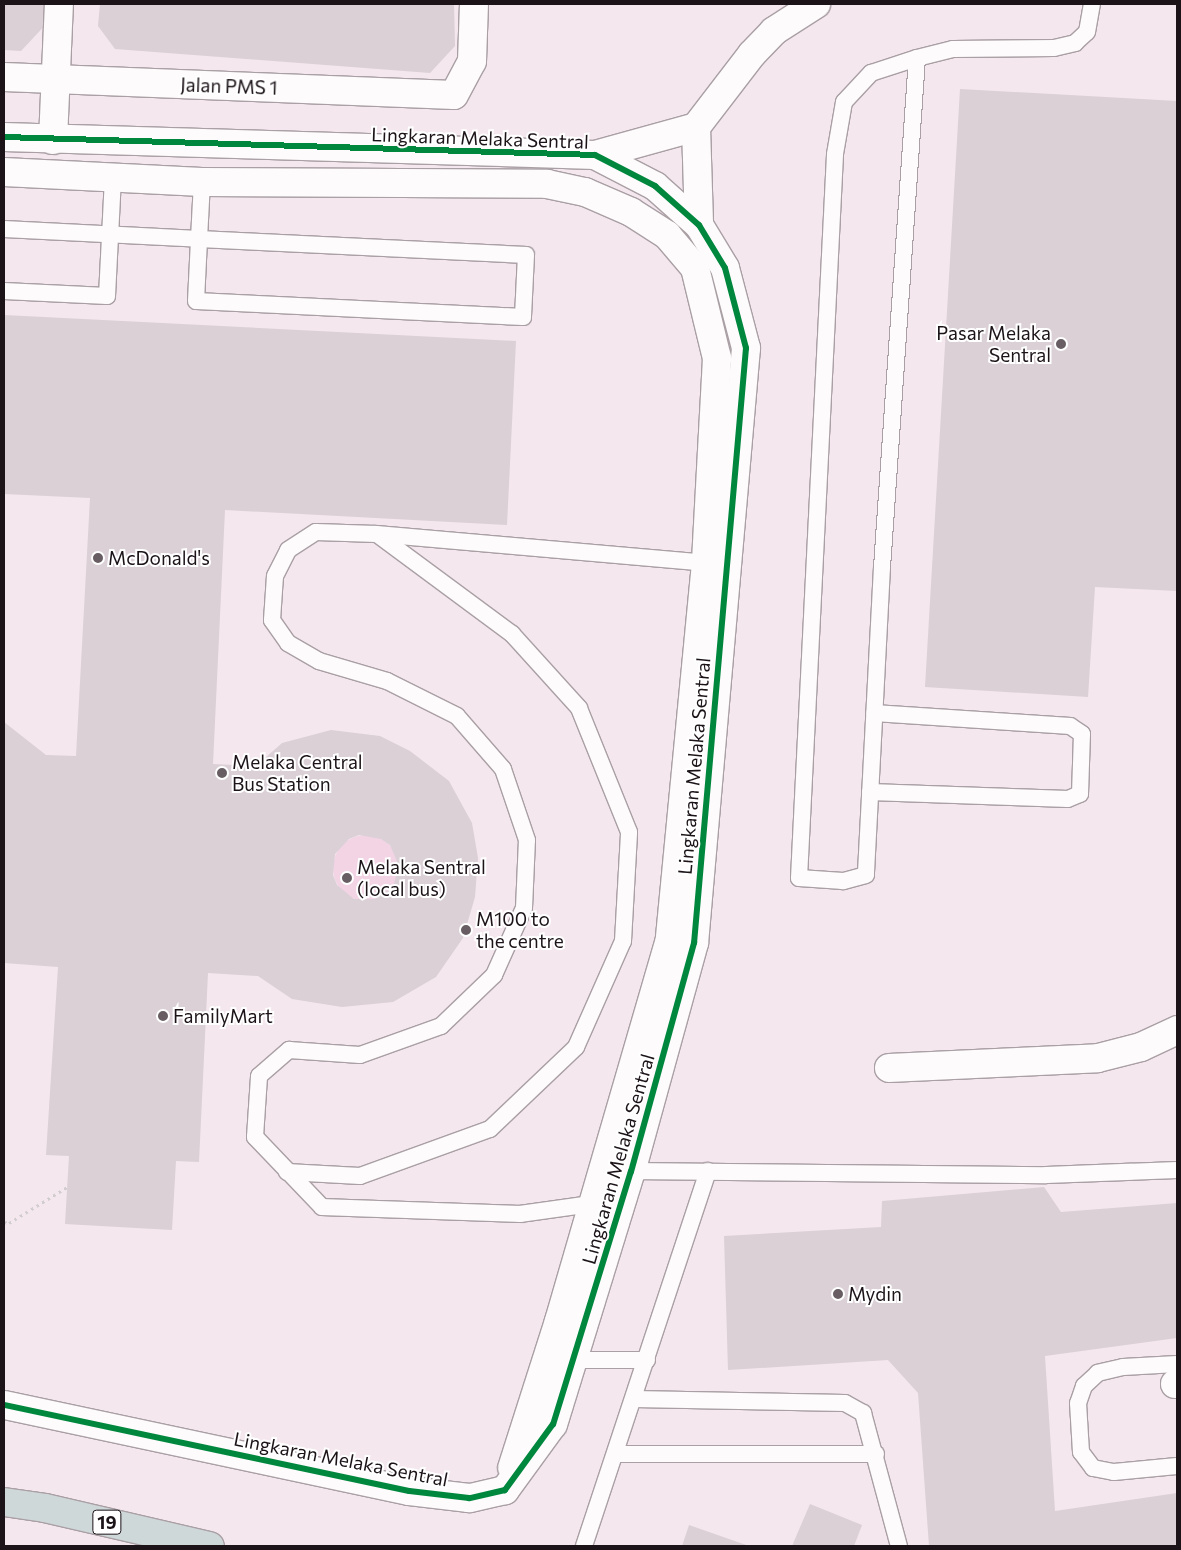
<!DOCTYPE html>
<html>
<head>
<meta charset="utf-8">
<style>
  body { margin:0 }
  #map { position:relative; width:1181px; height:1550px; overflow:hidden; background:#f4e7ee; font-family:Commissioner,sans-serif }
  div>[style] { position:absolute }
  .green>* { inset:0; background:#f2d4e5 }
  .round { border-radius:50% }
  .building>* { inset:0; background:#dbd0d6 }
  .path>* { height:3px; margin-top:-1.5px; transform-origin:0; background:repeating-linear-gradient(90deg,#d1cdcf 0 2.5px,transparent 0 6.5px) }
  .roads { filter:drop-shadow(1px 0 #a99fa4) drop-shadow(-1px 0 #a99fa4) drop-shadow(0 1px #a99fa4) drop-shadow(0 -1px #a99fa4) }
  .lane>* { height:16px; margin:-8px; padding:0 8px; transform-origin:8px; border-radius:8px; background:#fdfbfc }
  .street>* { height:28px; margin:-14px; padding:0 14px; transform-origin:14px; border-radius:14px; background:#fdfbfc }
  .highway>* { height:28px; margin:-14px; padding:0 14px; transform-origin:14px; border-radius:14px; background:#cfd8d9 }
  .cycleway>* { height:6px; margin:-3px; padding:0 3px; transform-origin:3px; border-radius:3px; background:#00873e }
  .dots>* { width:14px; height:14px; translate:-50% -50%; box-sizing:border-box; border:2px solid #fff; border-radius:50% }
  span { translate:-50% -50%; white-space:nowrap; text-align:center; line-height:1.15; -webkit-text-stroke:4px #fff; paint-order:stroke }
  .shield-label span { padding:1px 4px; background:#fff; border:1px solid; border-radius:4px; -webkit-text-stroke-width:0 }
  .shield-label { font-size:18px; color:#1b1318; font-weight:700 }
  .street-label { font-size:19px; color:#1b1318 }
  .poi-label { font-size:19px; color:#1b1318 }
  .right { translate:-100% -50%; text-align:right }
  .left { translate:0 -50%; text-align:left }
  .frame { position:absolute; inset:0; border:5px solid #1b1318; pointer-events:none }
</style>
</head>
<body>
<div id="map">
  <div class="green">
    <i class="round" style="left:333px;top:835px;width:66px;height:66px"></i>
  </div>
  <div class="building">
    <i style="clip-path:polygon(4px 4px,51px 4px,51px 19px,21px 51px,4px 50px)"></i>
    <i style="clip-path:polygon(100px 4px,454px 4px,455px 46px,430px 73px,115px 49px,98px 26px)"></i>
    <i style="clip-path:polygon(960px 89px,1177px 101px,1177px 591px,1095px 587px,1088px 697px,925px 687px)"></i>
    <i style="clip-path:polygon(evenodd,4px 315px,516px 341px,507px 525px,225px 510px,213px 764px,256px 766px,282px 743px,331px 730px,380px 736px,410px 751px,449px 781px,472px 823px,478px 858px,475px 897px,463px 938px,436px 977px,393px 1002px,342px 1007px,292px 999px,258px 976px,208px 973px,199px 1162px,176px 1161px,172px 1230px,65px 1224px,69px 1156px,46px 1155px,58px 967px,4px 963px,4px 722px,46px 755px,76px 756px,90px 498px,4px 494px,4px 315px,359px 835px,381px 839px,390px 845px,399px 866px,393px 887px,375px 899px,354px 899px,337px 885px,333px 875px,335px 854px,349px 839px,359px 835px)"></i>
    <i style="clip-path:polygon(1044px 1187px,1061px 1212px,1177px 1203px,1177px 1338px,1045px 1356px,1055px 1511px,1177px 1493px,1177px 1546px,929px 1546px,918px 1393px,888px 1360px,728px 1370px,724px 1236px,881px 1227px,882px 1201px)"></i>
    <i style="clip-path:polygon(810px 1504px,862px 1525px,854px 1546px,792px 1546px)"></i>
    <i style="clip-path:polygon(689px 1525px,749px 1546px,682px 1546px)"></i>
  </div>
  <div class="path">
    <i style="left:4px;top:1222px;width:5px;rotate:11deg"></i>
    <i style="left:9px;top:1223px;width:68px;rotate:-31.8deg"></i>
  </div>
  <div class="roads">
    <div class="lane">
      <i style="left:917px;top:58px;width:510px;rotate:93.93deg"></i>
      <i style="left:882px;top:567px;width:308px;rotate:93deg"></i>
      <i style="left:866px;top:875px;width:24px;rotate:165deg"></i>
      <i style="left:843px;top:881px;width:44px;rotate:-176.1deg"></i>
      <i style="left:799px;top:878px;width:725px;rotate:-87.15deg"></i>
      <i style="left:835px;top:154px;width:53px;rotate:-80.2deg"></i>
      <i style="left:844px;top:102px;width:40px;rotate:-47deg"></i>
      <i style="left:871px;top:73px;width:48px;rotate:-18.1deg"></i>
      <i style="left:917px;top:58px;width:37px;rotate:-14deg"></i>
      <i style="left:953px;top:49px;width:101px;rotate:-0.6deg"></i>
      <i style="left:1054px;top:48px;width:22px;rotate:-13deg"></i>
      <i style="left:1075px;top:43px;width:16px;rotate:-43deg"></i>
      <i style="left:1087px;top:32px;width:28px;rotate:-80deg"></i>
      <i style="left:4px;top:229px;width:195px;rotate:2.9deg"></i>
      <i style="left:199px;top:239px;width:327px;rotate:2.8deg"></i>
      <i style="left:526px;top:255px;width:62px;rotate:92.8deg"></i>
      <i style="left:523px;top:317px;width:327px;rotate:-177.2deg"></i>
      <i style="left:196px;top:301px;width:62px;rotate:-87.2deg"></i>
      <i style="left:199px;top:239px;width:57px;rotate:-87deg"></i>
      <i style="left:4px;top:291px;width:103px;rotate:2.8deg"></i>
      <i style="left:107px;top:296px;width:117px;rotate:-87.1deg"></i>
      <i style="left:870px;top:792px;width:198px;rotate:2deg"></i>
      <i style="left:1068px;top:799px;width:13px;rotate:-23deg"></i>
      <i style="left:1080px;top:794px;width:60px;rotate:-88.1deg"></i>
      <i style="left:1082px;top:734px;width:14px;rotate:-146deg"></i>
      <i style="left:1070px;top:726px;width:196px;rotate:-176.2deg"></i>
      <i style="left:287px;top:1172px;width:73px;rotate:3.1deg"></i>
      <i style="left:360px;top:1176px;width:138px;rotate:-19.9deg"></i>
      <i style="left:490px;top:1129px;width:119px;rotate:-43.6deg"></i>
      <i style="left:576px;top:1047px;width:116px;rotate:-66.1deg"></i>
      <i style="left:623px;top:941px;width:109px;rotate:-86.8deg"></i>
      <i style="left:629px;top:832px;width:134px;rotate:-112deg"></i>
      <i style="left:579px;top:708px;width:100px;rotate:-132.2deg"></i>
      <i style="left:512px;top:634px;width:167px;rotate:-143.5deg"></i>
      <i style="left:625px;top:1176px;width:8px;rotate:-40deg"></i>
      <i style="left:631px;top:1171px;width:415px;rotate:0.6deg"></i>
      <i style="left:1046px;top:1175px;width:131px;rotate:-2.2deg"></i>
      <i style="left:598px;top:1198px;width:9px;rotate:139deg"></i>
      <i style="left:591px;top:1204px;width:72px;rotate:172deg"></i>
      <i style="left:520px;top:1214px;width:198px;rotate:-178deg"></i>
      <i style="left:322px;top:1207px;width:97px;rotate:-133.7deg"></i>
      <i style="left:255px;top:1137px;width:61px;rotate:-86.2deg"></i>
      <i style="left:259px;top:1076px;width:40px;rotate:-41deg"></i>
      <i style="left:289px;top:1050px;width:71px;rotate:4deg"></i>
      <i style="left:360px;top:1055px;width:86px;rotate:-19.7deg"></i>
      <i style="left:441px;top:1026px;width:74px;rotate:-43.9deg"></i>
      <i style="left:494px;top:975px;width:73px;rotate:-65.9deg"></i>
      <i style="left:524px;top:908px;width:68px;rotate:-87.5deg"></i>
      <i style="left:527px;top:840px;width:75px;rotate:-108.7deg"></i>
      <i style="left:503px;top:769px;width:70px;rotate:-131deg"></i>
      <i style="left:457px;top:716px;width:78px;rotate:-153.4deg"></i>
      <i style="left:387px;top:681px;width:71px;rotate:-163.6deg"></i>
      <i style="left:319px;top:661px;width:36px;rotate:-150deg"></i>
      <i style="left:288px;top:643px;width:28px;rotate:-125deg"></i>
      <i style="left:272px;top:620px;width:44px;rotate:-86.1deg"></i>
      <i style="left:275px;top:576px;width:29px;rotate:-63deg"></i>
      <i style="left:288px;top:550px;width:33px;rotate:-33deg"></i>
      <i style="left:316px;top:532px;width:60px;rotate:1.9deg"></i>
      <i style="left:376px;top:534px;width:331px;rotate:5deg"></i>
      <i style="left:574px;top:1360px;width:73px"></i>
      <i style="left:1177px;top:1364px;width:54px;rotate:176.8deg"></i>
      <i style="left:1123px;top:1367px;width:26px;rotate:167deg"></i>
      <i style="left:1098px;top:1373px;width:19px;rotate:137deg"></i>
      <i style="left:1084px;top:1386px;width:18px;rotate:109deg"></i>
      <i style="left:1078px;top:1403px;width:49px;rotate:86.5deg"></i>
      <i style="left:1081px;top:1452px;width:20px;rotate:53deg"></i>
      <i style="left:1093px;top:1468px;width:21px;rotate:11deg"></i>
      <i style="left:1114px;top:1472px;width:63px;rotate:-5.4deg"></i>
      <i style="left:634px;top:1399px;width:211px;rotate:1.1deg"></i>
      <i style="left:845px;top:1403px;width:21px;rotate:29deg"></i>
      <i style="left:863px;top:1413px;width:138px;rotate:74.9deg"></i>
      <i style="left:615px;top:1454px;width:261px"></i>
      <i style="left:584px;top:1546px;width:395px;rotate:-71.7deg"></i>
    </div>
    <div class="street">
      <i style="left:4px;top:77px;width:450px;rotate:2.3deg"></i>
      <i style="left:454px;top:95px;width:38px;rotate:-62deg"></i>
      <i style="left:472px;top:61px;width:57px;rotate:-88deg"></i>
      <i style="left:696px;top:127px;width:98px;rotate:88.2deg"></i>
      <i style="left:4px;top:137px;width:591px;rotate:1.74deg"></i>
      <i style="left:595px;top:155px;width:68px;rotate:27.3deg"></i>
      <i style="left:655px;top:186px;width:59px;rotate:41.6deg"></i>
      <i style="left:699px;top:225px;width:50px;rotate:58.8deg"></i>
      <i style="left:725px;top:268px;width:83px;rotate:75.3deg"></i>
      <i style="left:746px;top:348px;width:597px;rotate:94.99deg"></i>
      <i style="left:694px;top:943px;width:237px;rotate:105.4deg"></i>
      <i style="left:631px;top:1171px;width:265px;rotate:107.1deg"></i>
      <i style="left:553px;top:1424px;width:82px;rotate:126deg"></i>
      <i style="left:505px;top:1490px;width:37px;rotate:167deg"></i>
      <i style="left:469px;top:1498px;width:60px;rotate:-173.3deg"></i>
      <i style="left:409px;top:1491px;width:414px;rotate:-168deg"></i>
      <i style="left:53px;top:140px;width:136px;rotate:-87.5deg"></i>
      <i style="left:595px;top:155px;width:105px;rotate:-15.5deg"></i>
      <i style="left:696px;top:127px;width:92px;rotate:-52.5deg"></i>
      <i style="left:752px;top:54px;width:32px;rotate:-46deg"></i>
      <i style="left:774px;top:31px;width:50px;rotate:-32.7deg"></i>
      <i style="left:4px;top:172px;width:198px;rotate:2.9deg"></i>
      <i style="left:202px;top:182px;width:345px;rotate:0.3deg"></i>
      <i style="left:547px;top:184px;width:39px;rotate:12deg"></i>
      <i style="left:585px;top:192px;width:50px;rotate:23.5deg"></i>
      <i style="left:631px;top:212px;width:43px;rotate:32.6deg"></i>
      <i style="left:667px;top:235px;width:43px;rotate:49.7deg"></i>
      <i style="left:695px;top:268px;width:93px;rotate:76.3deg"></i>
      <i style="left:717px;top:358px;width:205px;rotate:93.1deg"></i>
      <i style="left:706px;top:563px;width:378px;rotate:95.5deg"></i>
      <i style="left:670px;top:939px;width:398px;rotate:106.2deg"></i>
      <i style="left:559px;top:1321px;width:154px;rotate:107.7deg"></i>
      <i style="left:889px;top:1068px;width:209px;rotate:-2.7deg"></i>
      <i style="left:1098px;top:1058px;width:44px;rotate:-14.3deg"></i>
      <i style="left:1141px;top:1047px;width:40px;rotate:-25deg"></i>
      <i style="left:1175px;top:1384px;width:2px"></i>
    </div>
    <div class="highway">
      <i style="left:4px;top:1502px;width:41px;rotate:8.3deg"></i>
      <i style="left:45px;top:1508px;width:169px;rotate:13deg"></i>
    </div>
  </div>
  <div class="cycleway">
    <i style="left:4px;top:137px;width:591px;rotate:1.74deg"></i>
    <i style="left:595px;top:155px;width:68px;rotate:27.3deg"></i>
    <i style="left:655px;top:186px;width:59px;rotate:41.6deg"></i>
    <i style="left:699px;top:225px;width:50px;rotate:58.8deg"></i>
    <i style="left:725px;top:268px;width:83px;rotate:75.3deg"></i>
    <i style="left:746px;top:348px;width:597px;rotate:94.99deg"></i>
    <i style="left:694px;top:943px;width:237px;rotate:105.4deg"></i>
    <i style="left:631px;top:1171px;width:265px;rotate:107.1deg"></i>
    <i style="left:553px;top:1424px;width:82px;rotate:126deg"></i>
    <i style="left:505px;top:1490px;width:37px;rotate:167deg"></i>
    <i style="left:469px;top:1498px;width:60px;rotate:-173.3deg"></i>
    <i style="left:409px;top:1491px;width:414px;rotate:-168deg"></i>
  </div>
  <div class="dots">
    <i style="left:1061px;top:344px;background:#675d63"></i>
    <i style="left:98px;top:558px;background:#675d63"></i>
    <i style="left:222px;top:773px;background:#675d63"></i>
    <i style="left:347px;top:878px;background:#675d63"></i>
    <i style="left:466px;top:930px;background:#675d63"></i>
    <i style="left:163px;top:1016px;background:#675d63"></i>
    <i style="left:838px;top:1294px;background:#675d63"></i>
  </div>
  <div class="shield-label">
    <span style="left:107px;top:1522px">19</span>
  </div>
  <div class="street-label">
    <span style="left:229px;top:86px;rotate:2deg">Jalan PMS 1</span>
    <span style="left:480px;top:138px;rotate:2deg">Lingkaran Melaka Sentral</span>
    <span style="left:694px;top:766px;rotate:-85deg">Lingkaran Melaka Sentral</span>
    <span style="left:618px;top:1159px;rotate:-74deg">Lingkaran Melaka Sentral</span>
    <span style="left:341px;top:1459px;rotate:11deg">Lingkaran Melaka Sentral</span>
  </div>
  <div class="poi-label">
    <span class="right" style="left:1051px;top:344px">Pasar Melaka<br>Sentral</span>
    <span class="left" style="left:108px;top:558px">McDonald's</span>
    <span class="left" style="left:232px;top:773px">Melaka Central<br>Bus Station</span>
    <span class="left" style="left:357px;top:878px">Melaka Sentral<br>(local bus)</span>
    <span class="left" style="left:476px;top:930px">M100 to<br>the centre</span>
    <span class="left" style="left:173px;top:1016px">FamilyMart</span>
    <span class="left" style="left:848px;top:1294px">Mydin</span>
  </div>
  <div class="frame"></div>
</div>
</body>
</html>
